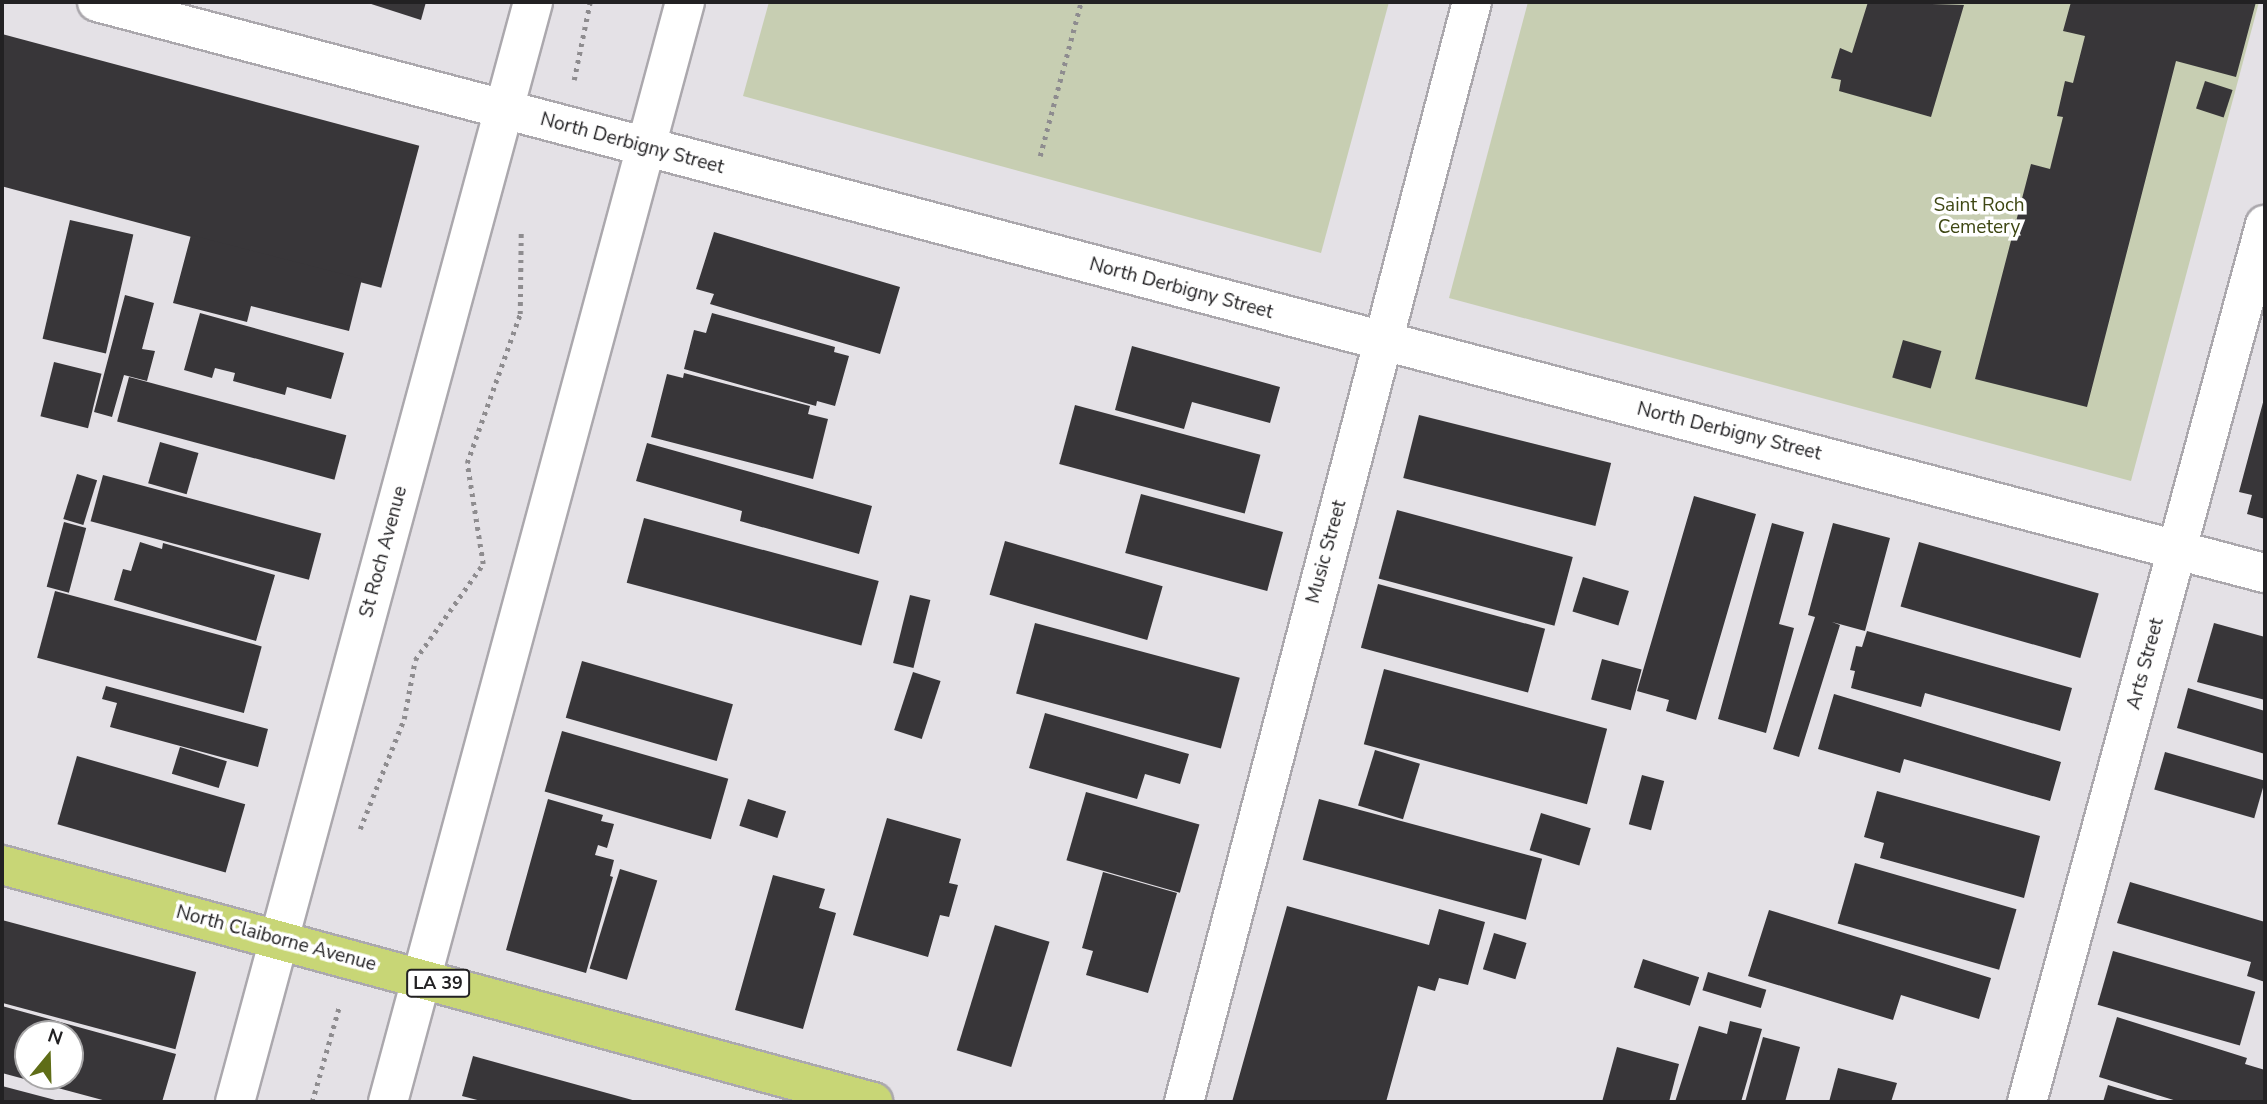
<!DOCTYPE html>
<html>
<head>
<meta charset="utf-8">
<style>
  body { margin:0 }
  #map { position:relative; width:2267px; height:1104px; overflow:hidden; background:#e4e1e6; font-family:"Nunito Sans",sans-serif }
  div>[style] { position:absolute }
  .green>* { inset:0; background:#c7ceb2 }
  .building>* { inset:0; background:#383639; transform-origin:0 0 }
  .path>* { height:4.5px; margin-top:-2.25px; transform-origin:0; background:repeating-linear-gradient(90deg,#8e8c8f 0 3.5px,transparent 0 8.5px) }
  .roads { filter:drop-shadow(2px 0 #aba8ad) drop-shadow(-2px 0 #aba8ad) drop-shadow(0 2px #aba8ad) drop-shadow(0 -2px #aba8ad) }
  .street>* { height:38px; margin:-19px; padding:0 19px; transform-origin:19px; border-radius:19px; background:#fff }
  .primary>* { height:38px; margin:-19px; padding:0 19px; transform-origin:19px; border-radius:19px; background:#c8d676 }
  span { translate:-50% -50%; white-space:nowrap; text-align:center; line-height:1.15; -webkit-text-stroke:7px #fff; paint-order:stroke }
  .shield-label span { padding:2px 5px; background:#fff; border:2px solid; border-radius:5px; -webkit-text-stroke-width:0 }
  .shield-label { font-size:18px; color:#222123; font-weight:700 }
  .street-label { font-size:19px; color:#222123 }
  .park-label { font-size:19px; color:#3e4713 }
  .frame { position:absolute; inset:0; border:4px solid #222123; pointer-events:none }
  .north { position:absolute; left:14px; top:1020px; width:70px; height:70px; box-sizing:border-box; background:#fff; border:2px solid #a7a6a7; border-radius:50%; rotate:19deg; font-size:19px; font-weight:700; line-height:28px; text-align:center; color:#222123 }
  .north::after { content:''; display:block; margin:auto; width:24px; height:32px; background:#5f6d17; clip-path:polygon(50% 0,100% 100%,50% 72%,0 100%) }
</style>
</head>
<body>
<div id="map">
  <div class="green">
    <i style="clip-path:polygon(769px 2px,1389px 2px,1321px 253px,743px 96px)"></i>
    <i style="clip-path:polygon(1528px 2px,2259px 2px,2131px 481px,1449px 298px)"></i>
  </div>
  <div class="building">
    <i style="clip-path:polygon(365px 2px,426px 2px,421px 20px)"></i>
    <i style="clip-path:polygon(1868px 2px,1964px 5px,1931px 117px,1839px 91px,1841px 80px,1831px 78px,1840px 48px,1852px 53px)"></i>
    <i style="clip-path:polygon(2071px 2px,2256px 2px,2236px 77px,2176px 61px,2087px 407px,1975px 379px,2031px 164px,2050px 169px,2063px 117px,2057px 116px,2065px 81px,2073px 83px,2085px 36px,2063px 31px)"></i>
    <i style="left:2px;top:34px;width:432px;height:147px;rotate:15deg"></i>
    <i style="left:2205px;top:81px;width:29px;height:29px;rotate:18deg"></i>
    <i style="left:70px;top:220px;width:65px;height:122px;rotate:13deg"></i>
    <i style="clip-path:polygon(714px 232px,900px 287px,880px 354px,710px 304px,714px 294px,696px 289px)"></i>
    <i style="clip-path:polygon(191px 235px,362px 279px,349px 331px,251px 306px,247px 322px,173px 303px)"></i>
    <i style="clip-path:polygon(125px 295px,154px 303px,142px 349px,155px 351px,147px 381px,124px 375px,112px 417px,94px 412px)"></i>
    <i style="clip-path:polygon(200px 313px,344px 353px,331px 399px,287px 387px,285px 395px,233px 381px,235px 373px,215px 368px,212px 378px,184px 370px)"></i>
    <i style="clip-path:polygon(712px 313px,835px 347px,834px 352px,849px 356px,835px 406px,817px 401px,816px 406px,684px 369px,694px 330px,706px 333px)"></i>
    <i style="left:1903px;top:340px;width:40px;height:39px;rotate:16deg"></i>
    <i style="clip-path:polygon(1132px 346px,1280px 387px,1270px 423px,1192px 402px,1184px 429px,1115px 410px)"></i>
    <i style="left:54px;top:362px;width:49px;height:56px;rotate:14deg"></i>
    <i style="clip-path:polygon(684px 373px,810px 406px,808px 414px,828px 419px,813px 479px,651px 437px,667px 374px,683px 378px)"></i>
    <i style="left:129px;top:377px;width:225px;height:46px;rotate:15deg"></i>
    <i style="clip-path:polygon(2265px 395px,2265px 519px,2247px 514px,2252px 495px,2239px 492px)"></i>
    <i style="left:1075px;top:405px;width:192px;height:61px;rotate:15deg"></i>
    <i style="left:1419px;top:415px;width:198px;height:65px;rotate:14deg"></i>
    <i style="left:160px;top:442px;width:40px;height:43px;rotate:16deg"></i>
    <i style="clip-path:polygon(647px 443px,872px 506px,859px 554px,740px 521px,742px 511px,636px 481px)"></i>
    <i style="left:77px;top:474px;width:21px;height:47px;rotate:17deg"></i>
    <i style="left:103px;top:475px;width:226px;height:48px;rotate:15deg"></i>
    <i style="left:1141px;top:494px;width:147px;height:61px;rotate:15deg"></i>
    <i style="clip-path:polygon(1694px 496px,1756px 514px,1696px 720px,1666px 711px,1669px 700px,1637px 691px)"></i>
    <i style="left:1397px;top:510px;width:182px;height:71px;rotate:15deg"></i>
    <i style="left:644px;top:518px;width:243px;height:67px;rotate:15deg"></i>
    <i style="left:64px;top:522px;width:23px;height:67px;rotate:15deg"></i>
    <i style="clip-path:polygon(1772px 523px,1804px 532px,1779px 624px,1794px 628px,1766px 733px,1718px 719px)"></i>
    <i style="clip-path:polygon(1833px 523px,1890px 538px,1865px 631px,1832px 622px,1840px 625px,1799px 757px,1773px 749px,1815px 617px,1808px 615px)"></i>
    <i style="left:1005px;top:541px;width:164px;height:56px;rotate:16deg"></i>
    <i style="clip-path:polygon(140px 542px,162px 549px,163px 543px,275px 575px,256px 641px,114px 600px,123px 569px,131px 571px)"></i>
    <i style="left:1919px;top:542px;width:187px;height:67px;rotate:16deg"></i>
    <i style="left:1583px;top:577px;width:48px;height:36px;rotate:17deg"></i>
    <i style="left:1378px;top:584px;width:173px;height:66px;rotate:15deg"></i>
    <i style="left:55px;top:591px;width:214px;height:69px;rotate:15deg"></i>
    <i style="left:910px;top:595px;width:21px;height:70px;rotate:14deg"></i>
    <i style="left:1035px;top:623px;width:212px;height:73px;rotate:15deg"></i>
    <i style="clip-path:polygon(2214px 623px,2265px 637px,2265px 700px,2197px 682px)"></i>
    <i style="clip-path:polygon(1867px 631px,2072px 688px,2060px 731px,1925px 693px,1921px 707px,1851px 688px,1855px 671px,1850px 670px,1856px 646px,1862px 647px)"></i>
    <i style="left:1602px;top:659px;width:41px;height:42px;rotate:15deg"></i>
    <i style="left:582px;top:661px;width:157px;height:59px;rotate:16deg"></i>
    <i style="left:1384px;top:669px;width:231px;height:78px;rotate:15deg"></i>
    <i style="left:913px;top:672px;width:29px;height:61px;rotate:18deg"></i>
    <i style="clip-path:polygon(106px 686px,268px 729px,258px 767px,110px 727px,117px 703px,102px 699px)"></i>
    <i style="clip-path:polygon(2188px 688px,2265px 711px,2265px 754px,2177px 728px)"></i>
    <i style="clip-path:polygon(1834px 694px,2061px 762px,2050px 801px,1904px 759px,1900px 773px,1818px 749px)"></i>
    <i style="clip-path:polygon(1045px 713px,1189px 754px,1180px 784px,1145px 774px,1137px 799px,1029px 768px)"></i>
    <i style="left:562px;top:731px;width:173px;height:63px;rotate:16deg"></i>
    <i style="left:180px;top:747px;width:49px;height:28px;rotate:17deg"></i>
    <i style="left:1375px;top:750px;width:47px;height:58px;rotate:17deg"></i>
    <i style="left:2165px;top:752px;width:104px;height:39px;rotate:16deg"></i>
    <i style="left:77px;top:756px;width:175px;height:71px;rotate:16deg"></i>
    <i style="left:1642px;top:775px;width:23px;height:51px;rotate:15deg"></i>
    <i style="clip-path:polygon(1877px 791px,2040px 836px,2024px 898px,1880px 858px,1884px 843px,1864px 837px)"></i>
    <i style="left:1086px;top:792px;width:118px;height:71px;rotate:16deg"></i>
    <i style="clip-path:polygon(548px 799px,603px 815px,601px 821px,614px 824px,607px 848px,598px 845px,595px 855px,614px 860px,610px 876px,613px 877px,586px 973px,506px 950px)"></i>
    <i style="left:748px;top:799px;width:40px;height:28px;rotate:18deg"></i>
    <i style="left:1319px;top:799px;width:231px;height:63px;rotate:15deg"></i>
    <i style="left:1541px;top:813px;width:52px;height:39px;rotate:17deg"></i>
    <i style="clip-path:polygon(887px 818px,961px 839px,949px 883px,958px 885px,949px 917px,940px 915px,928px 957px,853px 935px)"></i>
    <i style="left:1855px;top:863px;width:168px;height:63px;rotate:16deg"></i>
    <i style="left:620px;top:869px;width:39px;height:104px;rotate:17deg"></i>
    <i style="clip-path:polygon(1103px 872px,1177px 893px,1148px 993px,1086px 975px,1093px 951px,1082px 948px)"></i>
    <i style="clip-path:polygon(773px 875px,825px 889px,819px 908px,836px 913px,803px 1029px,735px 1010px)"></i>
    <i style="clip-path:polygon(2130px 882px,2265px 922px,2265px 982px,2247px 976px,2251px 962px,2117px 923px)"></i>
    <i style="clip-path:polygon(1287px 906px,1429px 945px,1439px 909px,1485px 922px,1468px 985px,1439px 978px,1435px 991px,1418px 986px,1386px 1102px,1232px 1102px)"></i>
    <i style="clip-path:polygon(1769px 910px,1991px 978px,1979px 1019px,1901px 995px,1893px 1020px,1748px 976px)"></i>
    <i style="left:2px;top:920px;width:201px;height:80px;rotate:15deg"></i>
    <i style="left:995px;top:925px;width:57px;height:131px;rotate:17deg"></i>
    <i style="left:1494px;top:933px;width:34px;height:38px;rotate:17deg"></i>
    <i style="left:2113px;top:951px;width:148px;height:56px;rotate:16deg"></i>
    <i style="left:1643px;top:959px;width:59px;height:30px;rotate:18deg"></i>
    <i style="left:1708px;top:972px;width:61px;height:19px;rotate:17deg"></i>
    <i style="clip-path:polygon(evenodd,2px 1006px,176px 1054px,162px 1102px,110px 1102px,2px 1073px,2px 1006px,28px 1034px,70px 1034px,70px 1076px,28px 1076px,28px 1034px)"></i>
    <i style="clip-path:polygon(2117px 1017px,2247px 1058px,2245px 1064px,2265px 1070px,2265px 1102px,2180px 1102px,2099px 1077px)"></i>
    <i style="clip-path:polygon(1730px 1021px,1762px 1029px,1741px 1102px,1675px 1102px,1699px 1026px,1727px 1034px)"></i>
    <i style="clip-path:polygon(1763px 1037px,1800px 1047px,1785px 1102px,1745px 1102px)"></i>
    <i style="clip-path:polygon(1617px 1047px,1679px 1064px,1669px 1102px,1602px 1102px)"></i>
    <i style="clip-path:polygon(473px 1056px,636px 1101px,636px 1102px,485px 1102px,462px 1096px)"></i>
    <i style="clip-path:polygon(1838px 1068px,1897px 1083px,1891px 1102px,1829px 1102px)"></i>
    <i style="clip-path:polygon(2108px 1085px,2164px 1102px,2103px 1102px)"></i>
    <i style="clip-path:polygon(2px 1086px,59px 1101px,59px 1102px,2px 1102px)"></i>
  </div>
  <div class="path">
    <i style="left:574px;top:80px;width:80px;rotate:-78.4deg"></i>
    <i style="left:1040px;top:156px;width:159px;rotate:-75.1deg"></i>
    <i style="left:360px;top:829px;width:118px;rotate:-68.2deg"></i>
    <i style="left:404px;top:719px;width:60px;rotate:-79.4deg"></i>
    <i style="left:415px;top:660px;width:118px;rotate:-54.7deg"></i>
    <i style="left:483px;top:564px;width:102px;rotate:-99deg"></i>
    <i style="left:467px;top:463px;width:158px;rotate:-70.4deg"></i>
    <i style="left:520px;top:314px;width:82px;rotate:-89.3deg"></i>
    <i style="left:312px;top:1102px;width:99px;rotate:-74.1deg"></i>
  </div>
  <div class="roads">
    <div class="street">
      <i style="left:97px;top:2px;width:2242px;rotate:14.76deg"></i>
      <i style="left:235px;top:1102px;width:1140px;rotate:-74.84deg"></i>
      <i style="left:388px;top:1102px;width:1139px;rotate:-74.89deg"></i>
      <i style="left:1184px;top:1102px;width:1137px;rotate:-75.33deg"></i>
      <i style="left:2027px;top:1102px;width:909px;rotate:-74.82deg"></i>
    </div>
    <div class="primary">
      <i style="left:2px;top:865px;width:903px;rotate:15.22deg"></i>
    </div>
  </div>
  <div class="shield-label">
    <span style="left:438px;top:983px">LA 39</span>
  </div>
  <div class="street-label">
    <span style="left:632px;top:144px;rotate:15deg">North Derbigny Street</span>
    <span style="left:1181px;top:289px;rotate:15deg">North Derbigny Street</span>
    <span style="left:1729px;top:432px;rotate:14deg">North Derbigny Street</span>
    <span style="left:384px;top:552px;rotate:-75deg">St Roch Avenue</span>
    <span style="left:1327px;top:552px;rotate:-75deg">Music Street</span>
    <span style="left:2146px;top:664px;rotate:-75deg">Arts Street</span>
    <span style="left:276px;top:939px;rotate:15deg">North Claiborne Avenue</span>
  </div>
  <div class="park-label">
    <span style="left:1979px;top:217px">Saint Roch<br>Cemetery</span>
  </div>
  <div class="frame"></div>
  <div class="north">N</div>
</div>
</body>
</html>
